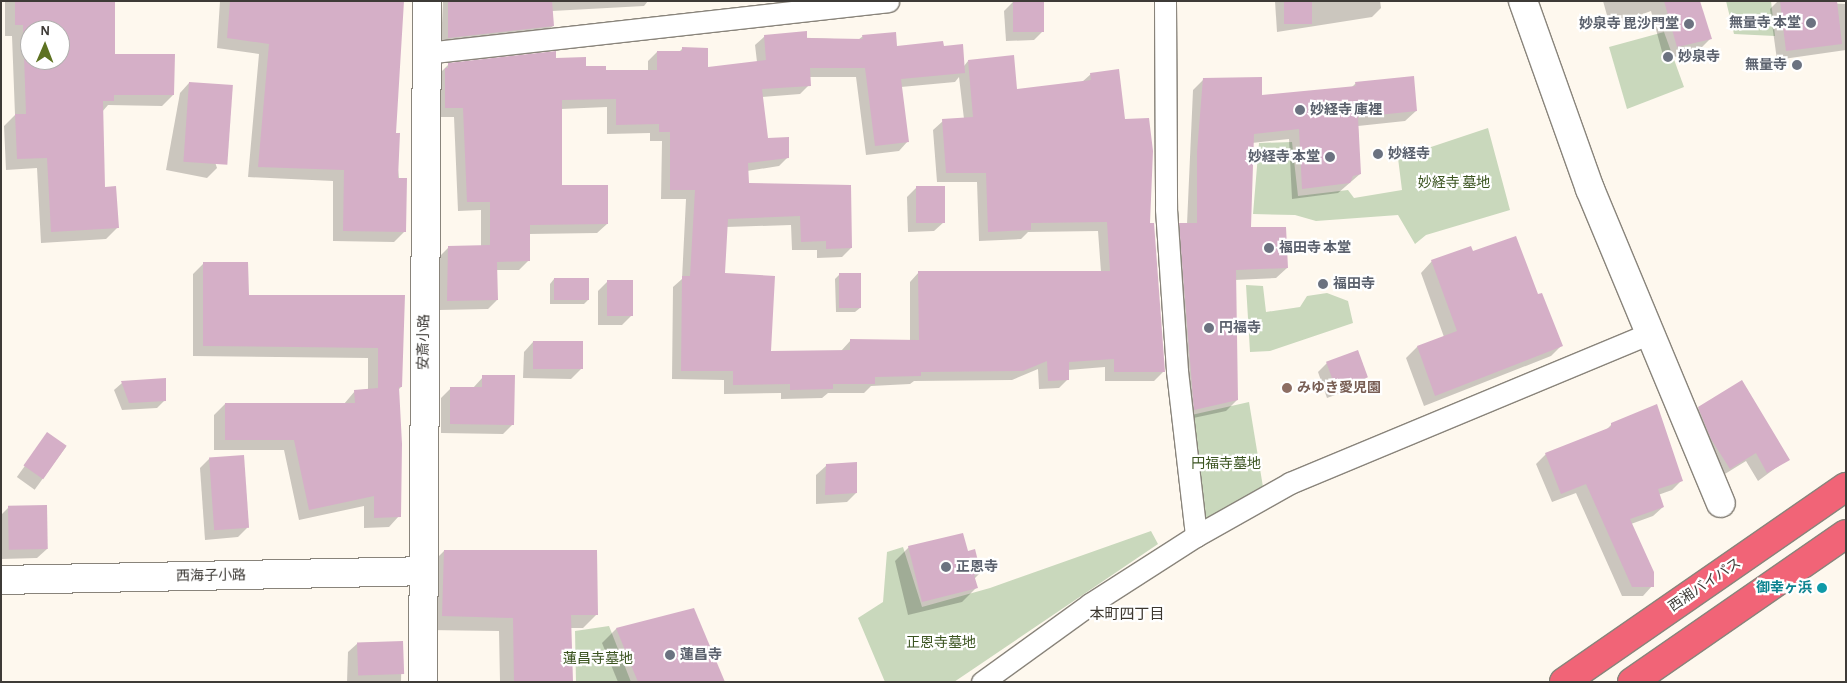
<!DOCTYPE html>
<html>
<head>
<meta charset="utf-8">
<style>
  body { margin:0 }
  #map { position:relative; width:1847px; height:683px; overflow:hidden; background:#fef8ee; font-family:"Alegreya Sans","Noto Sans JP",sans-serif }
  div>[style] { position:absolute }
  .green>* { inset:0; background:#c9d8bc }
  .shadow>* { inset:0; background:#0003; transform-origin:0 0 }
  .building>* { inset:0; background:#d5afc7; transform-origin:0 0 }
  .roads { filter:drop-shadow(1px 0 #89847b) drop-shadow(-1px 0 #89847b) drop-shadow(0 1px #89847b) drop-shadow(0 -1px #89847b) }
  .street>* { height:21px; margin:-10.5px; padding:0 10.5px; transform-origin:10.5px; border-radius:10.5px; background:#fff }
  .secondary>* { height:28px; margin:-14px; padding:0 14px; transform-origin:14px; border-radius:14px; background:#fff }
  .highway>* { height:28px; margin:-14px; padding:0 14px; transform-origin:14px; border-radius:14px; background:#f16477 }
  .dots>* { width:14px; height:14px; translate:-50% -50%; box-sizing:border-box; border:2px solid #fff; border-radius:50% }
  span { translate:-50% -50%; white-space:nowrap; text-align:center; line-height:1.15; -webkit-text-stroke:4.5px #fff; paint-order:stroke }
  .worship-label { font-size:14px; color:#5b616d; font-weight:700 }
  .right { translate:-100% -50%; text-align:right }
  .left { translate:0 -50%; text-align:left }
  .park-label { font-size:14px; color:#3b5420 }
  .street-label { font-size:14px; color:#3e3b37 }
  .education-label { font-size:14px; color:#785e54; font-weight:700 }
  .culture-label { font-size:14px; color:#0d838f; font-weight:700 }
  .neighbourhood-label { font-size:15px; color:#3c372f }
  .frame { position:absolute; inset:0; border:2px solid #3e3b37; pointer-events:none }
  .north { position:absolute; left:20px; top:20px; width:50px; height:50px; box-sizing:border-box; background:#fff; border:1px solid #b2b1af; border-radius:50%; rotate:1deg; font-size:14px; font-weight:700; line-height:20px; text-align:center; color:#3e3b37 }
  .north::after { content:''; display:block; margin:auto; width:18px; height:22px; background:#5d7221; clip-path:polygon(50% 0,100% 100%,50% 72%,0 100%) }
</style>
</head>
<body>
<div id="map">
  <div class="green">
    <i style="clip-path:polygon(1726px 1px,1771px 1px,1775px 36px,1734px 34px)"></i>
    <i style="clip-path:polygon(1664px 32px,1684px 87px,1627px 109px,1609px 47px)"></i>
    <i style="clip-path:polygon(1488px 128px,1510px 210px,1426px 235px,1415px 244px,1398px 215px,1316px 221px,1295px 215px,1253px 214px,1259px 143px,1292px 142px,1298px 196px,1348px 190px,1354px 198px,1402px 190px,1398px 158px)"></i>
    <i style="clip-path:polygon(1246px 285px,1263px 286px,1266px 312px,1300px 307px,1307px 296px,1327px 293px,1348px 301px,1353px 323px,1270px 351px,1250px 352px)"></i>
    <i style="clip-path:polygon(1249px 402px,1263px 487px,1200px 524px,1187px 416px)"></i>
    <i style="clip-path:polygon(1151px 531px,1158px 544px,954px 682px,885px 682px,858px 618px,883px 602px,887px 552px,903px 547px,922px 607px,990px 588px)"></i>
    <i style="clip-path:polygon(609px 626px,631px 682px,576px 682px,575px 631px)"></i>
  </div>
  <div class="shadow">
    <i style="clip-path:polygon(evenodd,5px 1px,114px 1px,114px 55px,173px 95px,162px 106px,108px 105px,102px 112px,104px 188px,117px 228px,106px 239px,41px 243px,37px 168px,6px 170px,4px 126px,15px 115px,12px 36px,5px 36px,5px 1px,30px 30px,60px 30px,60px 60px,30px 60px,30px 30px)"></i>
    <i style="clip-path:polygon(220px 1px,401px 1px,394px 134px,405px 231px,394px 242px,333px 241px,333px 181px,248px 177px,259px 54px,217px 48px)"></i>
    <i style="clip-path:polygon(443px 1px,648px 1px,644px 6px,552px 11px,553px 26px,545px 33px,441px 45px)"></i>
    <i style="clip-path:polygon(1014px 1px,1044px 30px,1034px 40px,1006px 41px,1004px 11px)"></i>
    <i style="clip-path:polygon(1275px 1px,1380px 1px,1381px 8px,1372px 17px,1277px 32px)"></i>
    <i style="clip-path:polygon(1603px 1px,1698px 1px,1710px 39px,1697px 52px,1664px 59px,1651px 11px,1610px 26px)"></i>
    <i style="clip-path:polygon(1778px 1px,1846px 4px,1846px 50px,1777px 60px,1770px 9px)"></i>
    <i style="clip-path:polygon(evenodd,765px 36px,858px 40px,863px 36px,896px 47px,943px 47px,964px 66px,968px 61px,1016px 90px,1082px 82px,1091px 74px,1124px 120px,1148px 224px,1163px 372px,1154px 381px,1105px 381px,1105px 367px,1068px 370px,1068px 379px,1059px 388px,1039px 389px,1038px 369px,1012px 380px,914px 381px,910px 384px,871px 386px,864px 393px,828px 393px,822px 398px,781px 399px,781px 393px,724px 394px,724px 380px,672px 379px,673px 287px,682px 279px,686px 199px,661px 199px,662px 141px,650px 141px,650px 133px,607px 134px,607px 107px,561px 109px,561px 186px,607px 224px,597px 233px,529px 234px,529px 260px,519px 270px,496px 270px,497px 300px,488px 309px,439px 310px,439px 257px,448px 248px,481px 247px,481px 210px,458px 211px,454px 117px,436px 117px,439px 74px,449px 64px,555px 60px,604px 71px,648px 71px,648px 61px,657px 52px,679px 52px,683px 48px,706px 68px,757px 62px,755px 45px,765px 36px,809px 77px,856px 77px,866px 155px,899px 151px,908px 141px,901px 87px,955px 82px,959px 77px,964px 119px,943px 121px,933px 130px,937px 182px,977px 182px,979px 241px,1021px 239px,1028px 232px,1098px 231px,1101px 272px,919px 272px,910px 282px,910px 341px,851px 340px,841px 351px,770px 352px,724px 274px,726px 227px,791px 225px,792px 250px,817px 250px,817px 258px,842px 257px,851px 248px,850px 186px,748px 184px,747px 171px,779px 166px,788px 157px,767px 139px,762px 97px,800px 94px,809px 85px,809px 77px)"></i>
    <i style="clip-path:polygon(1203px 80px,1261px 97px,1351px 88px,1356px 83px,1416px 111px,1405px 121px,1358px 126px,1360px 174px,1338px 193px,1292px 199px,1289px 139px,1252px 143px,1249px 229px,1287px 268px,1276px 278px,1235px 280px,1237px 400px,1226px 411px,1184px 420px,1169px 235px,1180px 224px,1187px 224px,1193px 90px)"></i>
    <i style="clip-path:polygon(189px 83px,217px 168px,207px 178px,166px 170px,180px 93px)"></i>
    <i style="clip-path:polygon(917px 187px,944px 222px,934px 231px,908px 232px,907px 197px)"></i>
    <i style="clip-path:polygon(1473px 253px,1537px 296px,1562px 345px,1551px 356px,1424px 406px,1406px 358px,1417px 347px,1444px 337px,1421px 273px,1432px 261px)"></i>
    <i style="clip-path:polygon(203px 264px,247px 296px,404px 296px,401px 387px,398px 390px,399px 516px,389px 527px,364px 528px,364px 506px,299px 520px,284px 450px,214px 450px,214px 415px,225px 404px,344px 404px,355px 391px,368px 390px,368px 358px,193px 356px,193px 274px)"></i>
    <i style="clip-path:polygon(840px 274px,860px 308px,855px 312px,836px 312px,835px 279px)"></i>
    <i style="clip-path:polygon(554px 279px,589px 299px,584px 304px,550px 304px,550px 284px)"></i>
    <i style="clip-path:polygon(608px 281px,632px 315px,622px 325px,598px 325px,598px 291px)"></i>
    <i style="clip-path:polygon(533px 342px,581px 369px,571px 379px,523px 378px,524px 352px)"></i>
    <i style="clip-path:polygon(1327px 363px,1367px 377px,1357px 387px,1327px 398px,1318px 372px)"></i>
    <i style="clip-path:polygon(483px 377px,513px 424px,503px 434px,441px 433px,441px 398px,451px 388px,473px 388px)"></i>
    <i style="clip-path:polygon(122px 383px,165px 400px,157px 408px,122px 410px,114px 390px)"></i>
    <i style="clip-path:polygon(1699px 408px,1788px 459px,1758px 481px,1746px 461px,1720px 477px,1690px 417px)"></i>
    <i style="clip-path:polygon(1612px 424px,1682px 480px,1672px 490px,1658px 495px,1663px 507px,1653px 516px,1631px 524px,1652px 586px,1643px 596px,1622px 596px,1576px 493px,1552px 502px,1536px 464px,1546px 454px,1606px 430px)"></i>
    <i style="left:48px;top:434px;width:22px;height:53px;rotate:36deg"></i>
    <i style="clip-path:polygon(210px 458px,247px 528px,238px 537px,205px 540px,200px 468px)"></i>
    <i style="clip-path:polygon(826px 466px,856px 493px,847px 502px,816px 504px,816px 475px)"></i>
    <i style="clip-path:polygon(8px 508px,47px 549px,37px 558px,1px 559px,1px 515px)"></i>
    <i style="clip-path:polygon(909px 547px,967px 552px,980px 573px,974px 579px,976px 588px,962px 602px,908px 615px,895px 561px)"></i>
    <i style="clip-path:polygon(444px 551px,597px 614px,583px 628px,570px 628px,572px 682px,500px 682px,499px 631px,428px 630px,430px 565px)"></i>
    <i style="clip-path:polygon(693px 610px,724px 682px,618px 682px,602px 643px,616px 629px)"></i>
    <i style="clip-path:polygon(402px 642px,401px 682px,347px 682px,348px 652px,358px 643px)"></i>
  </div>
  <div class="building">
    <i style="clip-path:polygon(evenodd,15px 1px,115px 1px,115px 54px,175px 54px,174px 95px,114px 95px,114px 101px,103px 101px,105px 187px,116px 186px,119px 228px,51px 232px,47px 158px,17px 159px,15px 114px,26px 114px,23px 25px,15px 25px,15px 1px,30px 30px,60px 30px,60px 60px,30px 60px,30px 30px)"></i>
    <i style="clip-path:polygon(230px 1px,404px 1px,396px 133px,400px 133px,398px 178px,407px 178px,406px 232px,343px 231px,344px 170px,258px 167px,269px 44px,227px 38px)"></i>
    <i style="clip-path:polygon(448px 1px,552px 1px,554px 26px,448px 38px)"></i>
    <i style="left:1013px;top:1px;width:31px;height:31px"></i>
    <i style="left:1284px;top:1px;width:28px;height:23px"></i>
    <i style="clip-path:polygon(1664px 1px,1700px 1px,1712px 39px,1677px 47px)"></i>
    <i style="clip-path:polygon(1780px 1px,1837px 1px,1842px 44px,1786px 51px)"></i>
    <i style="clip-path:polygon(807px 31px,807px 38px,863px 39px,862px 35px,896px 32px,897px 46px,943px 41px,944px 46px,963px 44px,965px 73px,901px 79px,909px 142px,875px 146px,865px 68px,810px 68px,811px 86px,762px 89px,768px 138px,789px 137px,789px 158px,748px 163px,749px 183px,851px 185px,852px 248px,826px 249px,826px 241px,801px 242px,800px 216px,728px 219px,725px 273px,775px 276px,771px 351px,850px 350px,850px 339px,919px 340px,918px 271px,1110px 271px,1107px 222px,1031px 223px,1031px 230px,988px 232px,986px 173px,946px 173px,942px 119px,973px 117px,968px 60px,1014px 55px,1017px 89px,1091px 80px,1090px 73px,1119px 69px,1125px 119px,1149px 118px,1153px 151px,1150px 223px,1154px 223px,1165px 372px,1114px 372px,1114px 359px,1069px 362px,1069px 380px,1048px 381px,1047px 361px,1023px 371px,921px 372px,921px 376px,875px 377px,875px 384px,833px 384px,833px 389px,790px 390px,790px 384px,733px 385px,733px 371px,681px 371px,682px 276px,690px 276px,695px 190px,670px 190px,670px 132px,659px 132px,659px 124px,616px 125px,616px 99px,562px 100px,562px 185px,608px 185px,608px 224px,530px 225px,530px 261px,497px 262px,498px 300px,447px 301px,448px 246px,490px 245px,490px 202px,467px 202px,463px 108px,445px 108px,445px 68px,448px 68px,448px 63px,556px 51px,556px 58px,586px 57px,586px 66px,606px 66px,606px 70px,657px 70px,657px 51px,682px 51px,682px 47px,708px 48px,708px 67px,766px 60px,764px 35px)"></i>
    <i style="clip-path:polygon(1414px 76px,1417px 111px,1358px 117px,1361px 174px,1353px 176px,1350px 183px,1302px 189px,1299px 129px,1254px 134px,1251px 227px,1286px 227px,1288px 268px,1236px 270px,1238px 400px,1194px 410px,1179px 223px,1197px 223px,1197px 152px,1203px 78px,1262px 77px,1262px 95px,1356px 86px,1355px 82px)"></i>
    <i style="left:189px;top:82px;width:44px;height:80px;rotate:4deg"></i>
    <i style="left:916px;top:186px;width:29px;height:37px"></i>
    <i style="clip-path:polygon(1516px 236px,1538px 294px,1542px 293px,1563px 346px,1435px 396px,1417px 346px,1457px 331px,1431px 260px,1471px 246px,1473px 251px)"></i>
    <i style="clip-path:polygon(203px 262px,248px 262px,249px 295px,405px 295px,402px 387px,399px 387px,402px 444px,401px 517px,374px 518px,374px 496px,309px 510px,294px 440px,225px 440px,225px 403px,355px 403px,354px 390px,378px 388px,378px 348px,203px 346px)"></i>
    <i style="left:839px;top:273px;width:22px;height:35px"></i>
    <i style="left:554px;top:278px;width:35px;height:22px"></i>
    <i style="left:607px;top:280px;width:26px;height:36px"></i>
    <i style="left:533px;top:341px;width:50px;height:28px"></i>
    <i style="left:1358px;top:350px;width:29px;height:34px;rotate:70deg"></i>
    <i style="clip-path:polygon(482px 375px,515px 375px,514px 425px,450px 424px,450px 387px,482px 387px)"></i>
    <i style="clip-path:polygon(166px 378px,166px 401px,129px 403px,121px 381px)"></i>
    <i style="clip-path:polygon(1742px 380px,1790px 460px,1767px 473px,1756px 453px,1730px 469px,1711px 439px,1698px 407px)"></i>
    <i style="clip-path:polygon(1657px 404px,1683px 481px,1658px 489px,1664px 507px,1630px 519px,1654px 572px,1654px 587px,1632px 587px,1586px 484px,1561px 494px,1545px 453px,1611px 427px,1611px 423px)"></i>
    <i style="left:47px;top:432px;width:24px;height:41px;rotate:35deg"></i>
    <i style="left:244px;top:455px;width:73px;height:35px;rotate:86deg"></i>
    <i style="clip-path:polygon(857px 462px,857px 493px,825px 495px,826px 464px)"></i>
    <i style="left:47px;top:505px;width:44px;height:39px;rotate:89deg"></i>
    <i style="clip-path:polygon(963px 533px,968px 551px,975px 549px,981px 573px,974px 575px,978px 588px,922px 602px,908px 546px)"></i>
    <i style="clip-path:polygon(444px 550px,597px 550px,598px 615px,571px 615px,573px 682px,514px 682px,513px 618px,442px 616px)"></i>
    <i style="clip-path:polygon(694px 608px,725px 682px,638px 682px,616px 628px)"></i>
    <i style="left:403px;top:641px;width:33px;height:46px;rotate:88deg"></i>
  </div>
  <div class="roads">
    <div class="street">
      <i style="left:1165px;top:1px;width:208px;rotate:89.7deg"></i>
      <i style="left:1166px;top:209px;width:162px;rotate:86.1deg"></i>
      <i style="left:1177px;top:371px;width:166px;rotate:83.4deg"></i>
      <i style="left:426px;top:53px;width:465px;rotate:-6.4deg"></i>
      <i style="left:982px;top:682px;width:133px;rotate:-35.8deg"></i>
      <i style="left:1090px;top:604px;width:126px;rotate:-32.7deg"></i>
      <i style="left:1196px;top:536px;width:108px;rotate:-29.4deg"></i>
      <i style="left:1290px;top:483px;width:390px;rotate:-22.6deg"></i>
    </div>
    <div class="secondary">
      <i style="left:1523px;top:1px;width:200px;rotate:70.4deg"></i>
      <i style="left:1590px;top:189px;width:340px;rotate:67.4deg"></i>
      <i style="left:1px;top:580px;width:420px;rotate:-1.2deg"></i>
      <i style="left:423px;top:682px;width:681px;rotate:-89.66deg"></i>
    </div>
    <div class="highway">
      <i style="left:1564px;top:682px;width:343px;rotate:-34.7deg"></i>
      <i style="left:1632px;top:682px;width:260px;rotate:-34.7deg"></i>
    </div>
  </div>
  <div class="dots">
    <i style="left:1811px;top:23px;background:#6b7280"></i>
    <i style="left:1689px;top:24px;background:#6b7280"></i>
    <i style="left:1668px;top:57px;background:#6b7280"></i>
    <i style="left:1797px;top:65px;background:#6b7280"></i>
    <i style="left:1300px;top:110px;background:#6b7280"></i>
    <i style="left:1378px;top:154px;background:#6b7280"></i>
    <i style="left:1330px;top:157px;background:#6b7280"></i>
    <i style="left:1269px;top:248px;background:#6b7280"></i>
    <i style="left:1323px;top:284px;background:#6b7280"></i>
    <i style="left:1209px;top:328px;background:#6b7280"></i>
    <i style="left:1287px;top:388px;background:#8d6e63"></i>
    <i style="left:946px;top:567px;background:#6b7280"></i>
    <i style="left:1822px;top:588px;background:#0f9aa8"></i>
    <i style="left:670px;top:655px;background:#6b7280"></i>
  </div>
  <div class="worship-label">
    <span class="right" style="left:1801px;top:23px">無量寺 本堂</span>
    <span class="right" style="left:1679px;top:24px">妙泉寺 毘沙門堂</span>
    <span class="left" style="left:1678px;top:57px">妙泉寺</span>
    <span class="right" style="left:1787px;top:65px">無量寺</span>
    <span class="left" style="left:1310px;top:110px">妙経寺 庫裡</span>
    <span class="left" style="left:1388px;top:154px">妙経寺</span>
    <span class="right" style="left:1320px;top:157px">妙経寺 本堂</span>
    <span class="left" style="left:1279px;top:248px">福田寺 本堂</span>
    <span class="left" style="left:1333px;top:284px">福田寺</span>
    <span class="left" style="left:1219px;top:328px">円福寺</span>
    <span class="left" style="left:956px;top:567px">正恩寺</span>
    <span class="left" style="left:680px;top:655px">蓮昌寺</span>
  </div>
  <div class="park-label">
    <span style="left:1454px;top:183px">妙経寺 墓地</span>
    <span style="left:1226px;top:464px">円福寺墓地</span>
    <span style="left:941px;top:643px">正恩寺墓地</span>
    <span style="left:598px;top:659px">蓮昌寺墓地</span>
  </div>
  <div class="street-label">
    <span style="left:424px;top:342px;rotate:-89deg">安斎小路</span>
    <span style="left:211px;top:576px;rotate:-1deg">西海子小路</span>
    <span style="left:1705px;top:585px;rotate:-34deg">西湘バイパス</span>
  </div>
  <div class="education-label">
    <span class="left" style="left:1297px;top:388px">みゆき愛児園</span>
  </div>
  <div class="culture-label">
    <span class="right" style="left:1812px;top:588px">御幸ヶ浜</span>
  </div>
  <div class="neighbourhood-label">
    <span style="left:1127px;top:615px">本町四丁目</span>
  </div>
  <div class="frame"></div>
  <div class="north">N</div>
</div>
</body>
</html>
